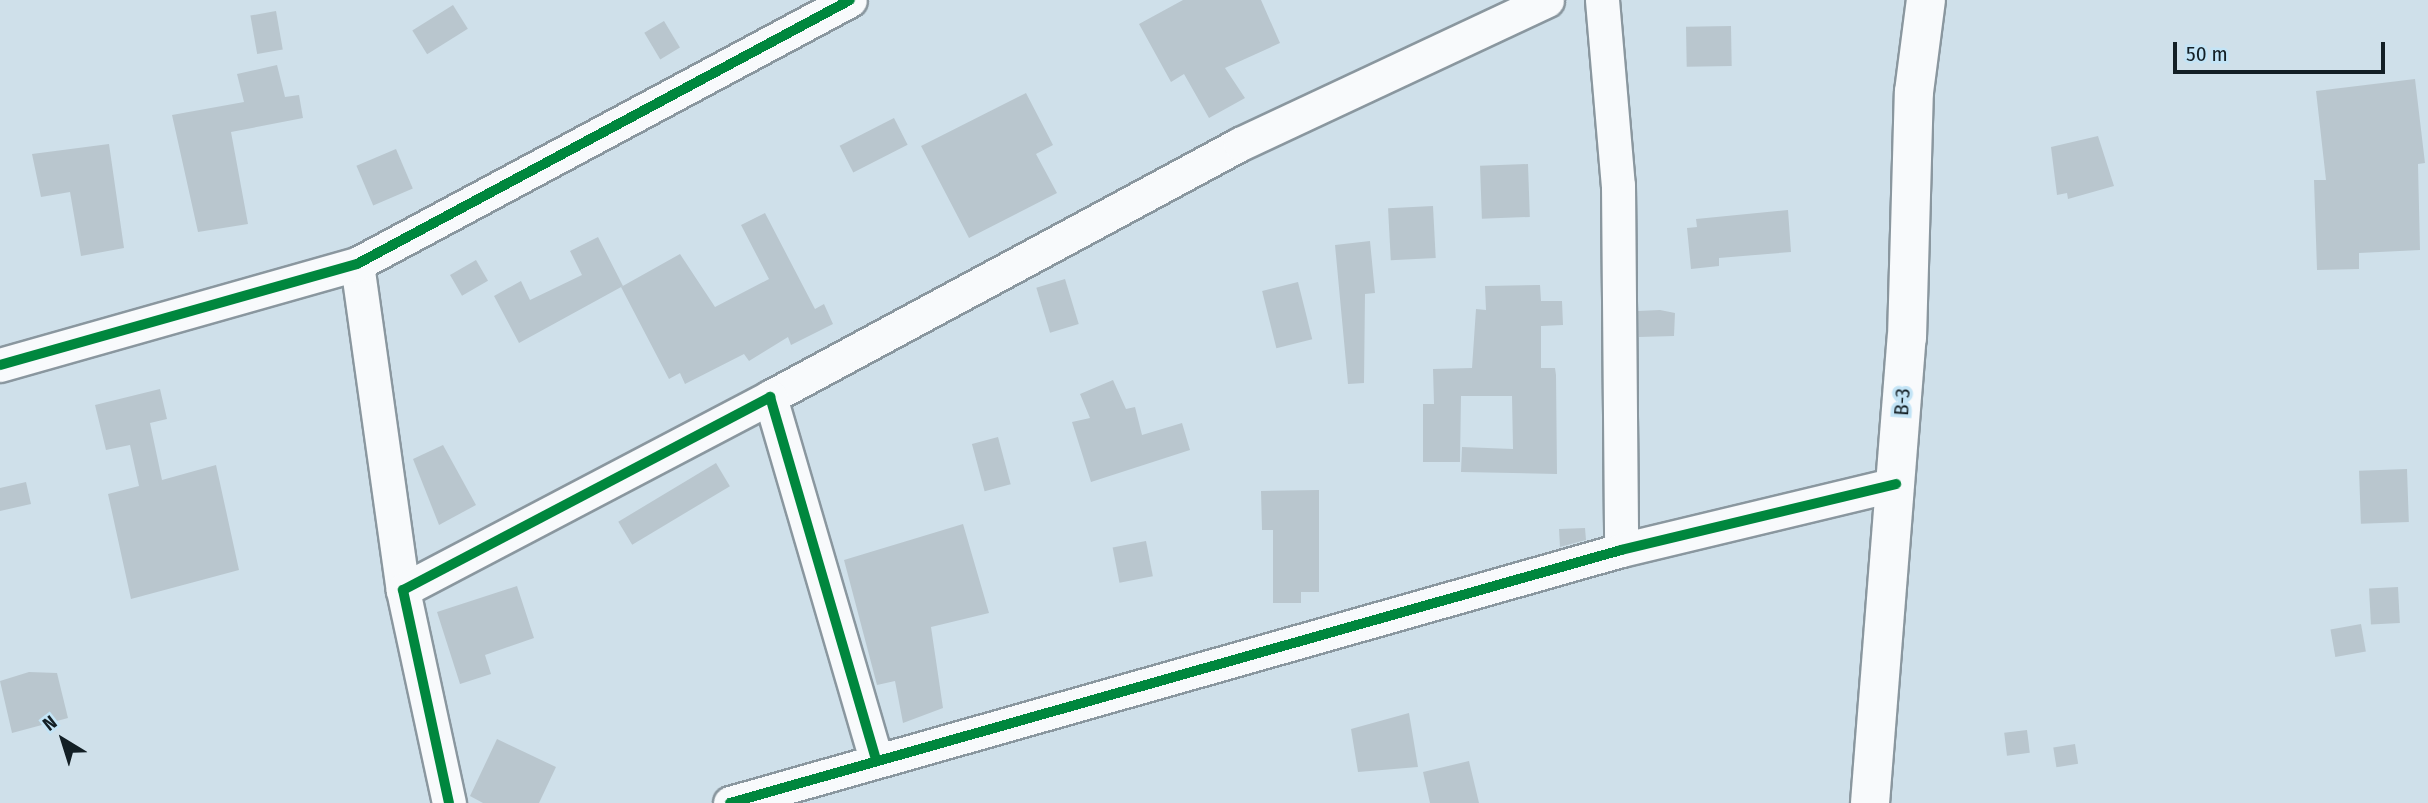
<!DOCTYPE html>
<html>
<head>
<meta charset="utf-8">
<style>
  body { margin:0 }
  #map { position:relative; width:2428px; height:803px; overflow:hidden; background:#cfe0ea; font-family:"Fira Sans Condensed",sans-serif }
  div>[style] { position:absolute }
  .building>* { inset:0; background:#b9c6ce; transform-origin:0 0 }
  .roads { filter:drop-shadow(2px 0 #8a979f) drop-shadow(-2px 0 #8a979f) drop-shadow(0 2px #8a979f) drop-shadow(0 -2px #8a979f) }
  .minor>* { height:33px; margin:-16.5px; padding:0 16.5px; transform-origin:16.5px; border-radius:16.5px; background:#f8fafc }
  .secondary>* { height:38px; margin:-19px; padding:0 19px; transform-origin:19px; border-radius:19px; background:#f8fafc }
  .cycleway>* { height:10px; margin:-5px; padding:0 5px; transform-origin:5px; border-radius:5px; background:#00873e }
  span { translate:-50% -50%; white-space:nowrap; text-align:center; line-height:1.15; -webkit-text-stroke:7px #c3e4f6; paint-order:stroke }
  .street-label { font-size:21px; color:#131f25 }
  .north { position:absolute; left:28px; top:705px; width:70px; height:70px; -webkit-text-stroke:5px #c3e4f6; paint-order:stroke; rotate:322deg; font-size:19px; font-weight:700; line-height:28px; text-align:center; color:#131f25 }
  .north::after { content:''; display:block; margin:auto; width:24px; height:32px; background:#131f25; clip-path:polygon(50% 0,100% 100%,50% 72%,0 100%) }
  .scale { position:absolute; left:2173px; top:42px; width:212px; height:32px; box-sizing:border-box; border:4px solid #131f25; border-top:0; padding-left:9px; font-size:21px; line-height:24px; white-space:nowrap; color:#131f25; -webkit-text-stroke:5px #c3e4f6; paint-order:stroke }
</style>
</head>
<body>
<div id="map">
  <div class="building">
    <i style="clip-path:polygon(1183px 0,1261px 0,1280px 43px,1225px 68px,1245px 98px,1209px 118px,1184px 74px,1171px 82px,1139px 24px)"></i>
    <i style="left:453px;top:5px;width:28px;height:48px;rotate:58deg"></i>
    <i style="left:276px;top:11px;width:39px;height:26px;rotate:80deg"></i>
    <i style="left:664px;top:21px;width:31px;height:23px;rotate:59deg"></i>
    <i style="left:1731px;top:26px;width:40px;height:45px;rotate:89deg"></i>
    <i style="clip-path:polygon(277px 65px,285px 97px,299px 95px,303px 118px,231px 132px,248px 224px,198px 232px,172px 115px,244px 102px,237px 74px)"></i>
    <i style="clip-path:polygon(2415px 79px,2425px 163px,2418px 164px,2420px 250px,2359px 253px,2359px 269px,2317px 270px,2314px 180px,2326px 180px,2316px 91px)"></i>
    <i style="clip-path:polygon(1026px 93px,1053px 145px,1036px 154px,1057px 193px,969px 238px,921px 146px)"></i>
    <i style="left:894px;top:118px;width:30px;height:61px;rotate:63deg"></i>
    <i style="clip-path:polygon(2098px 136px,2114px 186px,2068px 199px,2067px 193px,2057px 195px,2051px 147px)"></i>
    <i style="clip-path:polygon(109px 144px,124px 248px,81px 256px,70px 192px,41px 197px,32px 154px)"></i>
    <i style="left:396px;top:149px;width:43px;height:43px;rotate:67deg"></i>
    <i style="left:1528px;top:164px;width:53px;height:48px;rotate:88deg"></i>
    <i style="left:1433px;top:206px;width:52px;height:45px;rotate:87deg"></i>
    <i style="clip-path:polygon(1788px 210px,1791px 252px,1719px 258px,1719px 266px,1691px 269px,1687px 228px,1697px 227px,1696px 219px)"></i>
    <i style="clip-path:polygon(765px 213px,815px 309px,824px 304px,833px 324px,791px 345px,788px 337px,749px 361px,744px 354px,685px 384px,680px 373px,669px 379px,621px 287px,680px 254px,715px 307px,769px 279px,741px 225px)"></i>
    <i style="clip-path:polygon(598px 237px,623px 286px,519px 343px,494px 296px,521px 281px,530px 300px,582px 275px,570px 251px)"></i>
    <i style="clip-path:polygon(1370px 241px,1375px 293px,1365px 294px,1364px 383px,1348px 384px,1335px 245px)"></i>
    <i style="left:476px;top:260px;width:24px;height:30px;rotate:60deg"></i>
    <i style="left:1065px;top:279px;width:47px;height:30px;rotate:73deg"></i>
    <i style="left:1298px;top:282px;width:59px;height:37px;rotate:76deg"></i>
    <i style="clip-path:polygon(1540px 285px,1541px 301px,1562px 301px,1563px 325px,1541px 326px,1541px 368px,1555px 368px,1556px 375px,1557px 474px,1461px 472px,1462px 447px,1513px 449px,1512px 396px,1461px 396px,1460px 462px,1423px 462px,1423px 404px,1434px 404px,1433px 369px,1472px 368px,1476px 309px,1486px 310px,1485px 286px)"></i>
    <i style="clip-path:polygon(1660px 310px,1675px 313px,1674px 336px,1639px 337px,1638px 311px)"></i>
    <i style="clip-path:polygon(1113px 380px,1126px 409px,1135px 407px,1142px 435px,1182px 423px,1190px 450px,1091px 482px,1072px 422px,1090px 418px,1080px 394px)"></i>
    <i style="clip-path:polygon(160px 389px,167px 419px,150px 423px,162px 480px,216px 465px,239px 570px,131px 599px,108px 494px,139px 486px,130px 445px,106px 450px,95px 405px)"></i>
    <i style="left:998px;top:437px;width:49px;height:27px;rotate:75deg"></i>
    <i style="clip-path:polygon(443px 445px,476px 505px,439px 525px,413px 459px)"></i>
    <i style="left:716px;top:463px;width:27px;height:114px;rotate:59deg"></i>
    <i style="left:2407px;top:469px;width:53px;height:48px;rotate:88deg"></i>
    <i style="clip-path:polygon(26px 482px,31px 504px,0 511px,0 488px)"></i>
    <i style="clip-path:polygon(1319px 490px,1319px 592px,1301px 592px,1301px 603px,1273px 603px,1273px 530px,1262px 530px,1261px 491px)"></i>
    <i style="clip-path:polygon(963px 524px,989px 613px,931px 627px,943px 708px,903px 723px,895px 681px,877px 685px,844px 560px)"></i>
    <i style="clip-path:polygon(1585px 528px,1586px 540px,1560px 547px,1559px 529px)"></i>
    <i style="left:1146px;top:541px;width:36px;height:34px;rotate:79deg"></i>
    <i style="clip-path:polygon(517px 586px,534px 638px,485px 655px,491px 674px,460px 684px,437px 612px)"></i>
    <i style="left:2398px;top:587px;width:36px;height:29px;rotate:87deg"></i>
    <i style="left:2361px;top:624px;width:28px;height:31px;rotate:80deg"></i>
    <i style="clip-path:polygon(29px 672px,57px 673px,68px 718px,12px 733px,0 681px)"></i>
    <i style="clip-path:polygon(1409px 713px,1418px 767px,1358px 772px,1351px 729px)"></i>
    <i style="left:2027px;top:730px;width:23px;height:23px;rotate:83deg"></i>
    <i style="clip-path:polygon(497px 739px,556px 767px,539px 803px,483px 803px,470px 796px)"></i>
    <i style="left:2075px;top:744px;width:20px;height:22px;rotate:81deg"></i>
    <i style="clip-path:polygon(1469px 761px,1479px 803px,1430px 803px,1423px 772px)"></i>
  </div>
  <div class="roads">
    <div class="minor">
      <i style="left:1602px;top:0;width:186px;rotate:85.1deg"></i>
      <i style="left:1618px;top:185px;width:365px;rotate:89.5deg"></i>
      <i style="left:357px;top:264px;width:329px;rotate:82deg"></i>
      <i style="left:0;top:365px;width:371px;rotate:-15.8deg"></i>
      <i style="left:357px;top:264px;width:559px;rotate:-28.17deg"></i>
      <i style="left:770px;top:397px;width:534px;rotate:-28.29deg"></i>
      <i style="left:1240px;top:144px;width:339px;rotate:-25.1deg"></i>
      <i style="left:449px;top:803px;width:218px;rotate:-102.2deg"></i>
      <i style="left:403px;top:590px;width:415px;rotate:-27.7deg"></i>
      <i style="left:770px;top:397px;width:377px;rotate:73.7deg"></i>
      <i style="left:730px;top:803px;width:926px;rotate:-15.85deg"></i>
      <i style="left:1621px;top:550px;width:283px;rotate:-13.5deg"></i>
    </div>
    <div class="secondary">
      <i style="left:1870px;top:803px;width:466px;rotate:-85.5deg"></i>
      <i style="left:1907px;top:338px;width:246px;rotate:-88.4deg"></i>
      <i style="left:1914px;top:92px;width:93px;rotate:-82.6deg"></i>
    </div>
  </div>
  <div class="cycleway">
    <i style="left:0;top:365px;width:371px;rotate:-15.8deg"></i>
    <i style="left:357px;top:264px;width:559px;rotate:-28.17deg"></i>
    <i style="left:449px;top:803px;width:218px;rotate:-102.2deg"></i>
    <i style="left:403px;top:590px;width:415px;rotate:-27.7deg"></i>
    <i style="left:770px;top:397px;width:377px;rotate:73.7deg"></i>
    <i style="left:730px;top:803px;width:926px;rotate:-15.85deg"></i>
    <i style="left:1621px;top:550px;width:283px;rotate:-13.5deg"></i>
  </div>
  <div class="street-label">
    <span style="left:1902px;top:402px;rotate:-86deg">B-3</span>
  </div>
  <div class="north">N</div>
  <div class="scale">50 m</div>
</div>
</body>
</html>
